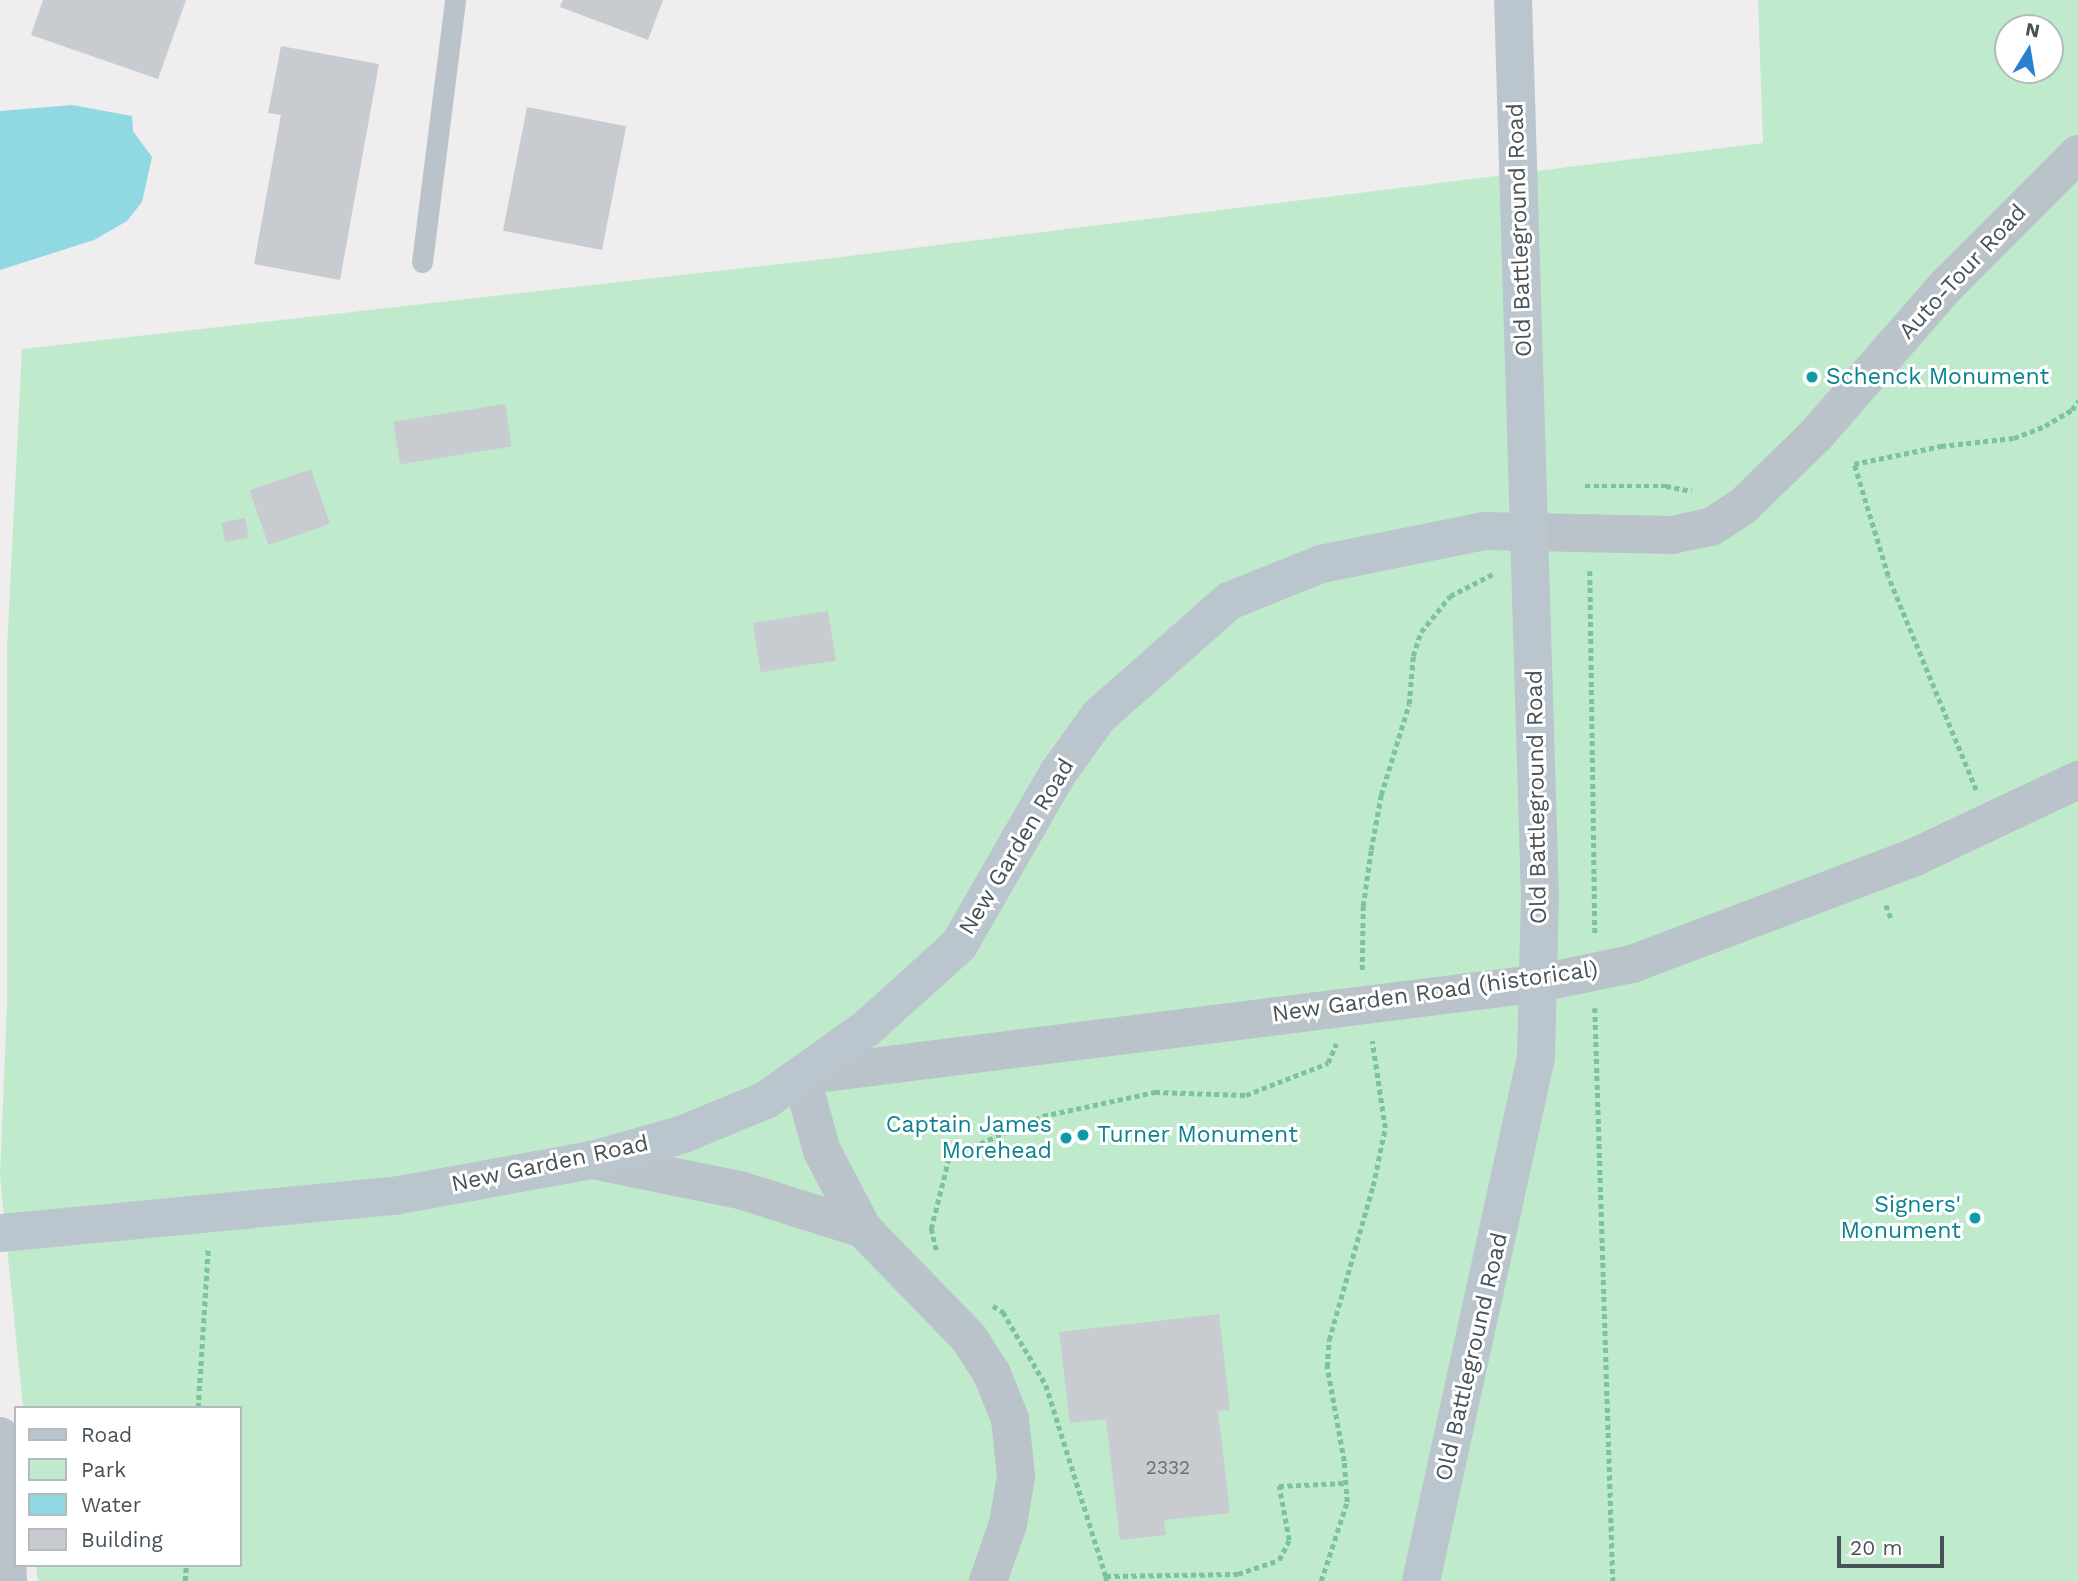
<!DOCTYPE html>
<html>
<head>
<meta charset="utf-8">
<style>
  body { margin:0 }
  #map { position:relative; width:2078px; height:1581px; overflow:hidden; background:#f0edee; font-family:"Work Sans",sans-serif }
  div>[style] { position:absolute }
  .green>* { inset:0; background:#bfeacc }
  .water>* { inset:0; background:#90d9e3 }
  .building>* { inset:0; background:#c8cbd0; transform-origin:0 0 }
  .path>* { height:4.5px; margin-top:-2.25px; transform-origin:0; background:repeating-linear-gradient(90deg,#7bc49a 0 5px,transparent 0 8.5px) }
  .lane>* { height:21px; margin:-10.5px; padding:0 10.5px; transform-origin:10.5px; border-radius:10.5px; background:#bac3c9 }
  .street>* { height:38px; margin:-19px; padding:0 19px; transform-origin:19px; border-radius:19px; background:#bac3c9 }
  .secondary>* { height:38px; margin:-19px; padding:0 19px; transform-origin:19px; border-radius:19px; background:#bbc5ce }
  .dots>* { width:19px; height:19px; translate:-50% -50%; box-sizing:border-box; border:4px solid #fff; border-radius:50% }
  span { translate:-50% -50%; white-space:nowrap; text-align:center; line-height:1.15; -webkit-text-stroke:6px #fff; paint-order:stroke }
  .number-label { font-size:19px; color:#677077 }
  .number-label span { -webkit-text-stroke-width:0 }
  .street-label { font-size:23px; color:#475259 }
  .culture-label { font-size:23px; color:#0d838f }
  .left { translate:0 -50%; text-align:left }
  .right { translate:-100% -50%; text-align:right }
  .legend { position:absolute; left:14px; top:1406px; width:228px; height:161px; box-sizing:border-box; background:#fff; border:2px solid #b5babd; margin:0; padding:9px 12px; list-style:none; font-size:21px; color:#475259 }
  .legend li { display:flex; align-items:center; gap:14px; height:35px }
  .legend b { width:35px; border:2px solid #b5babd }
  .north { position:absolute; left:1994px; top:14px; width:70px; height:70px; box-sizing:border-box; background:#fff; border:2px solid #b5babd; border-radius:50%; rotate:11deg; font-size:19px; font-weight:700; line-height:28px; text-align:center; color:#475259 }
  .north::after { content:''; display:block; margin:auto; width:24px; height:32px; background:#2a80cd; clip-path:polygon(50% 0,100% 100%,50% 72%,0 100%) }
  .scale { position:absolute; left:1837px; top:1536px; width:107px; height:32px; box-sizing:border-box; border:4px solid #475259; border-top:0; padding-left:9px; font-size:21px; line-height:24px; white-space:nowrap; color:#475259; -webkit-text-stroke:5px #fff; paint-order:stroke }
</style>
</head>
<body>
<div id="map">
  <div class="green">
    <i style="clip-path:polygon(evenodd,1758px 0,2078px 0,2078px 1581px,38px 1581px,36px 1565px,240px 1565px,240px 1408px,23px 1408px,0 1176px,7px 1005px,7px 649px,22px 349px,833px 258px,1763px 143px,1758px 0,2008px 28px,2050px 28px,2050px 70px,2008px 70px,2008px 28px)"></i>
  </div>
  <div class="water">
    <i style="clip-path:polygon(72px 105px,132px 116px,133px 131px,152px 157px,142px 202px,127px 221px,94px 240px,0 270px,0 111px)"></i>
  </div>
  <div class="building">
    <i style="clip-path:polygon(43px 0,186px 0,158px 79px,31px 35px)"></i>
    <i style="clip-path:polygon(563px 0,663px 0,648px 40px,560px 7px)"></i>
    <i style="clip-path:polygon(281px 46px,379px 64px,340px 280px,254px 264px,281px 115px,268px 113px)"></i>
    <i style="left:527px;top:107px;width:101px;height:126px;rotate:11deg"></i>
    <i style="left:505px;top:404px;width:43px;height:113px;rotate:81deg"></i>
    <i style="left:311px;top:469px;width:58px;height:65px;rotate:71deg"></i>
    <i style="left:245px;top:518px;width:20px;height:24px;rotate:79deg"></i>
    <i style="left:828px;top:611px;width:50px;height:76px;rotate:81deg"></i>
    <i style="clip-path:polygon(1219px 1314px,1230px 1410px,1218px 1411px,1230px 1513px,1164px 1520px,1166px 1535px,1120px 1540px,1106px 1419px,1070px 1423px,1059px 1332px)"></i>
  </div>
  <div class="path">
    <i style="left:1585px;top:486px;width:81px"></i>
    <i style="left:1666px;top:486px;width:26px;rotate:11deg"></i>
    <i style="left:1590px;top:571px;width:362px;rotate:89.2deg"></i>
    <i style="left:1976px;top:790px;width:231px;rotate:-112.4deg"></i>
    <i style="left:1888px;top:576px;width:117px;rotate:-106.9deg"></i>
    <i style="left:1854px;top:464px;width:89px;rotate:-11.7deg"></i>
    <i style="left:1941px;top:446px;width:73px;rotate:-6.3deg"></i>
    <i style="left:2014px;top:438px;width:33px;rotate:-21deg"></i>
    <i style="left:2045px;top:426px;width:31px;rotate:-31deg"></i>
    <i style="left:2072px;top:410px;width:11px;rotate:-56deg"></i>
    <i style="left:1886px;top:905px;width:14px;rotate:69deg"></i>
    <i style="left:1362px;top:970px;width:64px;rotate:-89.1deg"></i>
    <i style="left:1363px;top:906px;width:57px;rotate:-81.9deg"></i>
    <i style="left:1371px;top:850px;width:56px;rotate:-79.7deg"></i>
    <i style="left:1381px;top:795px;width:95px;rotate:-72.9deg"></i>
    <i style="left:1409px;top:704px;width:48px;rotate:-85.2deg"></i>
    <i style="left:1413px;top:656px;width:25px;rotate:-72deg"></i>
    <i style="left:1421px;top:632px;width:46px;rotate:-51.1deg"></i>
    <i style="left:1450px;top:596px;width:51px;rotate:-27.1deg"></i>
    <i style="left:1595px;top:1008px;width:573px;rotate:88.2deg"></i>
    <i style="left:936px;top:1250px;width:22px;rotate:-103deg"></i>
    <i style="left:931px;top:1229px;width:74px;rotate:-76deg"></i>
    <i style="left:949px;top:1157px;width:103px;rotate:-23.6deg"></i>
    <i style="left:1043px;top:1116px;width:115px;rotate:-12.1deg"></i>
    <i style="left:1155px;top:1092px;width:91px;rotate:1.9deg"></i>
    <i style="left:1246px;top:1095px;width:88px;rotate:-21.3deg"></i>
    <i style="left:1328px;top:1063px;width:21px;rotate:-67deg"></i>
    <i style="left:993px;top:1306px;width:12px;rotate:31deg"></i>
    <i style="left:1003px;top:1312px;width:85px;rotate:59.5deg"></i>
    <i style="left:1046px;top:1385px;width:200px;rotate:72.6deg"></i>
    <i style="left:198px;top:1408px;width:159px;rotate:-86.4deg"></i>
    <i style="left:185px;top:1581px;width:16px;rotate:-86deg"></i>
    <i style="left:1106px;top:1581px;width:5px;rotate:-90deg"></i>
    <i style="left:1106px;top:1576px;width:132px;rotate:-0.9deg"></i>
    <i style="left:1238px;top:1574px;width:43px;rotate:-18.9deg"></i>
    <i style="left:1279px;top:1560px;width:22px;rotate:-63deg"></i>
    <i style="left:1289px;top:1540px;width:55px;rotate:-100.5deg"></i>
    <i style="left:1279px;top:1486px;width:67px;rotate:-2.6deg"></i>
    <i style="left:1321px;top:1581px;width:83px;rotate:-71.8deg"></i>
    <i style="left:1347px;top:1502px;width:41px;rotate:-94.2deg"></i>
    <i style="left:1344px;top:1461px;width:96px;rotate:-100.3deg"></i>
    <i style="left:1327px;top:1367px;width:27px;rotate:-86deg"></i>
    <i style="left:1329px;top:1340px;width:160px;rotate:-74.1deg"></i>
    <i style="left:1373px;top:1186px;width:59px;rotate:-78.3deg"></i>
    <i style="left:1385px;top:1128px;width:88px;rotate:-98.5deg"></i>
  </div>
  <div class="lane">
    <i style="left:422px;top:262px;width:264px;rotate:-82.8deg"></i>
  </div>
  <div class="street">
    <i style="left:1529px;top:532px;width:143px;rotate:1.2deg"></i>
    <i style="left:1672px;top:535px;width:40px;rotate:-12deg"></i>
    <i style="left:1711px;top:527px;width:38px;rotate:-33deg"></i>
    <i style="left:1743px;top:506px;width:102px;rotate:-44.2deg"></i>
    <i style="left:1816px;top:435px;width:198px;rotate:-48.9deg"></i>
    <i style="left:1946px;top:286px;width:187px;rotate:-45deg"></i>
    <i style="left:592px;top:1160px;width:151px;rotate:11.5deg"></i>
    <i style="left:740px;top:1190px;width:129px;rotate:17.6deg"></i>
    <i style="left:0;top:1436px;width:145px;rotate:86.8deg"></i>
    <i style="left:988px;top:1581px;width:60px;rotate:-70.7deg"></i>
    <i style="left:1008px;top:1524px;width:49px;rotate:-80.5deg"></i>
    <i style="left:1016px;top:1476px;width:57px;rotate:-96deg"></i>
    <i style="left:1010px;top:1419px;width:48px;rotate:-111.8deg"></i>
    <i style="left:992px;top:1374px;width:43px;rotate:-122.6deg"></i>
    <i style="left:969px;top:1338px;width:152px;rotate:-134.2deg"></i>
    <i style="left:863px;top:1229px;width:88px;rotate:-117.7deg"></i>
    <i style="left:822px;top:1151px;width:78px;rotate:-105.6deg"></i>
    <i style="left:801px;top:1076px;width:745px;rotate:-7.17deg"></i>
    <i style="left:1540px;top:983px;width:94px;rotate:-11.7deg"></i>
    <i style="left:1632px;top:964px;width:303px;rotate:-20.7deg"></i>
    <i style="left:1915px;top:857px;width:180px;rotate:-25.3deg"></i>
  </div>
  <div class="secondary">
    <i style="left:0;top:1233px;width:396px;rotate:-5.4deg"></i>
    <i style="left:394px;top:1196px;width:201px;rotate:-10.3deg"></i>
    <i style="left:592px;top:1160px;width:92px;rotate:-15.7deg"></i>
    <i style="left:681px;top:1135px;width:92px;rotate:-22.4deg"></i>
    <i style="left:766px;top:1100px;width:124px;rotate:-35.5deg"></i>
    <i style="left:867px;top:1028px;width:124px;rotate:-42.1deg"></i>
    <i style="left:959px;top:945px;width:198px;rotate:-60.1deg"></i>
    <i style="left:1058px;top:773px;width:70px;rotate:-54.3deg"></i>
    <i style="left:1099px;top:716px;width:174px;rotate:-41.5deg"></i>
    <i style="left:1229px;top:601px;width:99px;rotate:-21.9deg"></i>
    <i style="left:1321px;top:564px;width:167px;rotate:-11.4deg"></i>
    <i style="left:1485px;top:531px;width:44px;rotate:1.3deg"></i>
    <i style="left:1421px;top:1581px;width:536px;rotate:-77.62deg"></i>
    <i style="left:1536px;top:1057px;width:160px;rotate:-88.6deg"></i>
    <i style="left:1540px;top:897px;width:897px;rotate:-91.72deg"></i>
  </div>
  <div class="dots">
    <i style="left:1812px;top:377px;background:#0f9aa8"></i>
    <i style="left:1083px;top:1135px;background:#0f9aa8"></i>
    <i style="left:1066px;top:1138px;background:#0f9aa8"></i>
    <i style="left:1975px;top:1218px;background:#0f9aa8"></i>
  </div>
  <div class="number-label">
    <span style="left:1168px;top:1468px">2332</span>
  </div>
  <div class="street-label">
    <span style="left:1520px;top:230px;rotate:-92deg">Old Battleground Road</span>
    <span style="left:1963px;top:272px;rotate:-47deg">Auto-Tour Road</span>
    <span style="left:1537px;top:797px;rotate:-91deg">Old Battleground Road</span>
    <span style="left:1017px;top:847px;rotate:-59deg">New Garden Road</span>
    <span style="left:1435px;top:992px;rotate:-8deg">New Garden Road (historical)</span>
    <span style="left:550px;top:1164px;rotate:-12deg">New Garden Road</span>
    <span style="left:1472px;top:1357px;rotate:-77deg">Old Battleground Road</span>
  </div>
  <div class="culture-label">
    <span class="left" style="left:1826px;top:377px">Schenck Monument</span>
    <span class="right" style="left:1052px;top:1138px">Captain James<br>Morehead</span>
    <span class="left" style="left:1097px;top:1135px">Turner Monument</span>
    <span class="right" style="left:1961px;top:1218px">Signers'<br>Monument</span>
  </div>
  <ul class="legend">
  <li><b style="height:9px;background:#bbc5ce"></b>Road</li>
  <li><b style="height:19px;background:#bfeacc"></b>Park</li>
  <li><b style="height:19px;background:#90d9e3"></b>Water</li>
  <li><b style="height:19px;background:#c8cbd0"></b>Building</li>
  </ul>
  <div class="north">N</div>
  <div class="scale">20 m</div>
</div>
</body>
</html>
